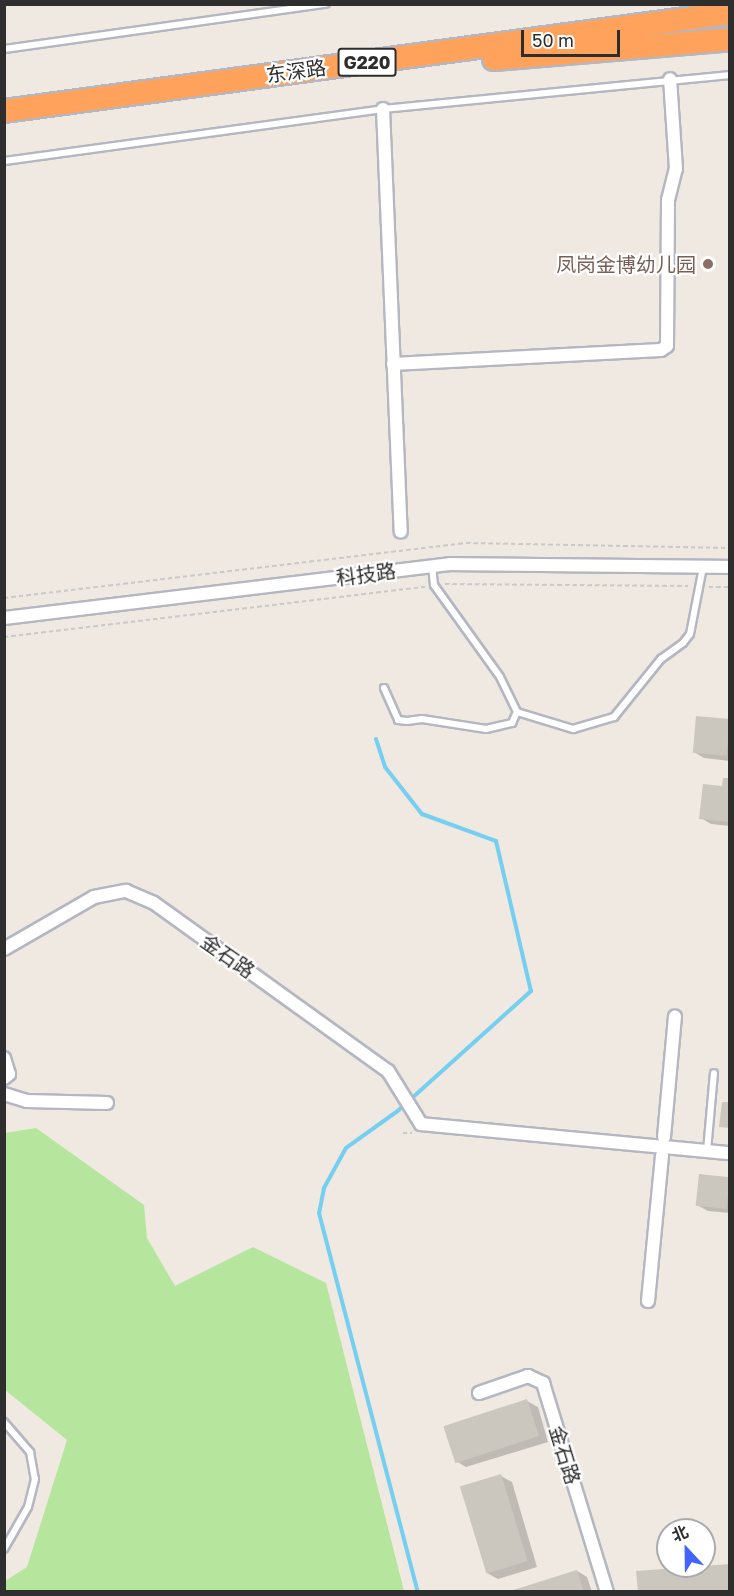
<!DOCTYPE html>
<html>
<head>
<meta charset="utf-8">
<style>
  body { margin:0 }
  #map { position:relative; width:734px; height:1596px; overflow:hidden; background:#efe9e1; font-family:"Golos Text","Noto Sans SC",sans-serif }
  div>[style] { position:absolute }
  .green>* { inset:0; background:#b6e59e }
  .shadow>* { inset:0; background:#0003 }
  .stream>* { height:4px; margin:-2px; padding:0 2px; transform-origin:2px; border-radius:2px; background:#75cff0 }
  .building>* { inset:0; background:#cbc7bf; transform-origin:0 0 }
  .path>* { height:2px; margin-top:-1px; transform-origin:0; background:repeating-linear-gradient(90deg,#c9c9c9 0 4.5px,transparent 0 7.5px) }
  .roads { filter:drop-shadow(2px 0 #b4b7c1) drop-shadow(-2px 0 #b4b7c1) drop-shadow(0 2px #b4b7c1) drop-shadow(0 -2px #b4b7c1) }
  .lane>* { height:6px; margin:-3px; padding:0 3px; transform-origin:3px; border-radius:3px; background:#fff }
  .street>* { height:12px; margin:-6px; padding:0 6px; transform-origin:6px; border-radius:6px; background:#fff }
  .highway>* { height:22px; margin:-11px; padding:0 11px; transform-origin:11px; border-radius:11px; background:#ffa35c }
  .dots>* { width:16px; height:16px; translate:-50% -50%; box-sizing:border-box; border:3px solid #fff; border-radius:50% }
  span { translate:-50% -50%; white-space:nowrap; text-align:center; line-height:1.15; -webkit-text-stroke:4.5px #fff; paint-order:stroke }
  .shield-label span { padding:2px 4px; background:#fff; border:2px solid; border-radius:4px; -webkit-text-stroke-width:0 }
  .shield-label { font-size:18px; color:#2e2e2e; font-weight:700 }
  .street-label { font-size:20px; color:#2e2e2e }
  .education-label { font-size:20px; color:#785e54 }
  .right { translate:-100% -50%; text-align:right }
  .frame { position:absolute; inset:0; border:6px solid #2e2e2e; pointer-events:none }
  .north { position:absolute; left:656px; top:1518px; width:60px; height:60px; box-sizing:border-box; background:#fff; border:2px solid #ababab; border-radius:50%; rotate:338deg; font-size:16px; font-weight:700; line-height:24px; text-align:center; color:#2e2e2e }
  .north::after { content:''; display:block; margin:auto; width:21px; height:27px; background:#4264fb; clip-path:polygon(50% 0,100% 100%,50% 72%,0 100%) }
  .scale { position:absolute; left:521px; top:30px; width:99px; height:27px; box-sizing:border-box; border:3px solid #2e2e2e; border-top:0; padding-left:8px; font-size:18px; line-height:21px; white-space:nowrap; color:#2e2e2e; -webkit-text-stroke:4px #fff; paint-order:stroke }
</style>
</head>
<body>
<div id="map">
  <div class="green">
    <i style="clip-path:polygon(36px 1128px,144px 1205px,147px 1238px,175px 1286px,253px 1247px,326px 1283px,404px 1591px,5px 1591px,5px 1581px,27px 1567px,67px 1440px,5px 1390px,5px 1133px)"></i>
  </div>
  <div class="shadow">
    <i style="clip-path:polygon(730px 721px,730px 761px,704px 758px,694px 752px)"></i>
    <i style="clip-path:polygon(730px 780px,730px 826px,711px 824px,701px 818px)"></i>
    <i style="clip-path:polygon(730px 1179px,730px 1213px,708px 1211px,697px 1205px)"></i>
    <i style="clip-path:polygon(527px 1401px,538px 1407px,548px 1442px,466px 1467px,456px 1461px)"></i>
    <i style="clip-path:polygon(501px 1476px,512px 1482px,537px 1567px,498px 1579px,487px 1573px)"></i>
    <i style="clip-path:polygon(577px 1571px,587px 1577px,592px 1592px,514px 1592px)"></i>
  </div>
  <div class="stream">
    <i style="left:376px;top:739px;width:29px;rotate:72deg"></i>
    <i style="left:385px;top:767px;width:60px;rotate:51.8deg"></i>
    <i style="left:422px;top:814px;width:79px;rotate:20deg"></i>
    <i style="left:496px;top:841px;width:154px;rotate:76.9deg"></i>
    <i style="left:531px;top:991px;width:178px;rotate:138deg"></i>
    <i style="left:399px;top:1110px;width:65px;rotate:144.4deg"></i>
    <i style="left:346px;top:1148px;width:46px;rotate:118.8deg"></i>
    <i style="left:324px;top:1188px;width:25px;rotate:101deg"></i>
    <i style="left:319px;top:1213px;width:392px;rotate:75.4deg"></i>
  </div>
  <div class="building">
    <i style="left:696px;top:716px;width:34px;height:37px;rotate:5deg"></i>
    <i style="clip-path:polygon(723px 778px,730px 778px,730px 822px,699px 819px,703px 784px,722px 786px)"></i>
    <i style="clip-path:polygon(722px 1102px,730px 1102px,730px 1128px,719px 1127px)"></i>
    <i style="left:699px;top:1174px;width:31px;height:32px;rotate:6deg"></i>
    <i style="left:527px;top:1399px;width:39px;height:88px;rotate:72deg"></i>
    <i style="left:501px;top:1474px;width:91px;height:43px;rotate:73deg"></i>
    <i style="clip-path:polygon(730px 1564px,730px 1592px,638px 1592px,636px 1571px)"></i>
    <i style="clip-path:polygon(577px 1570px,584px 1592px,511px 1592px,510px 1591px)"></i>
  </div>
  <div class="path">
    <i style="left:445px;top:584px;width:243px;rotate:0.5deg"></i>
    <i style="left:709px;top:587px;width:21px"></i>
    <i style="left:4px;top:598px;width:465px;rotate:-6.8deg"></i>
    <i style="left:466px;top:543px;width:264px;rotate:1.1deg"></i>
    <i style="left:4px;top:637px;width:424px;rotate:-6.8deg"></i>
    <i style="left:403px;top:1133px;width:9px"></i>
  </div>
  <div class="roads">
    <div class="lane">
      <i style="left:4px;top:49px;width:325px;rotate:-8deg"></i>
      <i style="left:4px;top:161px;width:383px;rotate:-7.8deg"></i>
      <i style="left:383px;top:109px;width:349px;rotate:-5.6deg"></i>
      <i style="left:432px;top:566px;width:19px;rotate:84deg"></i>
      <i style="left:434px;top:585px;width:113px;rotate:54.3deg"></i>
      <i style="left:500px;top:677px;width:39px;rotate:64deg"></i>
      <i style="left:517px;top:712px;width:59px;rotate:16.9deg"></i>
      <i style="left:573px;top:729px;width:43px;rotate:-16.3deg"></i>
      <i style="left:614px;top:717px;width:75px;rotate:-51deg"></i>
      <i style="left:661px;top:659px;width:27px;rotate:-36deg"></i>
      <i style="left:683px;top:643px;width:11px;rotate:-52deg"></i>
      <i style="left:690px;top:634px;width:68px;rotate:-79deg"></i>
      <i style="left:384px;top:688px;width:35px;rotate:66deg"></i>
      <i style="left:398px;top:720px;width:9px;rotate:6deg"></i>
      <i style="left:407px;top:721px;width:15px;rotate:-8deg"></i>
      <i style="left:422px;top:719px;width:65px;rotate:8.9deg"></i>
      <i style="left:486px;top:729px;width:27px;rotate:-13deg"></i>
      <i style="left:512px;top:723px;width:12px;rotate:-66deg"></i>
      <i style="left:707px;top:1151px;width:78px;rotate:-84.9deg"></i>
      <i style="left:4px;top:1422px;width:40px;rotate:49deg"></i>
      <i style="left:30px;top:1452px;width:27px;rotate:80deg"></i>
      <i style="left:35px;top:1479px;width:29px;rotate:104deg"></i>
      <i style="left:28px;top:1507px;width:48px;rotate:119.7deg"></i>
    </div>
    <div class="street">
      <i style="left:383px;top:109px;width:423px;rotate:87.6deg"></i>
      <i style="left:393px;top:364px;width:268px;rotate:-3deg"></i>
      <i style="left:661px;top:350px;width:7px;rotate:-34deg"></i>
      <i style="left:667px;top:346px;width:146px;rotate:-89.6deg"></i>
      <i style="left:668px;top:200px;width:32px;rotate:-76deg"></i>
      <i style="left:676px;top:169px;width:90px;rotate:-93.8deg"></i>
      <i style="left:4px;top:618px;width:449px;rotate:-6.9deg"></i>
      <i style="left:450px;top:564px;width:280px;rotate:0.6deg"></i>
      <i style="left:4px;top:949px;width:104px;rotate:-30deg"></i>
      <i style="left:94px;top:897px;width:33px;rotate:-11deg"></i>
      <i style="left:126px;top:891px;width:30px;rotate:23deg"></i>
      <i style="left:154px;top:903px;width:288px;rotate:35.7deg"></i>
      <i style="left:388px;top:1071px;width:62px;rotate:58.1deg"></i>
      <i style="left:421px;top:1124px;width:310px;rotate:5.4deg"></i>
      <i style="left:4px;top:1058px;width:17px;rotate:73deg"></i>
      <i style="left:9px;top:1074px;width:6px;rotate:141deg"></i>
      <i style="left:4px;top:1094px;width:24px;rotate:17deg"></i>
      <i style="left:27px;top:1101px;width:80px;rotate:1.4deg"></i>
      <i style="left:664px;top:1137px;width:121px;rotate:-84.8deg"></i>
      <i style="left:648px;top:1301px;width:146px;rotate:-84.5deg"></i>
      <i style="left:479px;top:1393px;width:52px;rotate:-19.1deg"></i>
      <i style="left:528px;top:1376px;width:17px;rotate:25deg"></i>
      <i style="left:543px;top:1383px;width:219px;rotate:73deg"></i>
    </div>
    <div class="highway">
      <i style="left:494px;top:59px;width:237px;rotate:-4.8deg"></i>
      <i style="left:4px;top:111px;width:733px;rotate:-7.69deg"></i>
    </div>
  </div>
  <div class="dots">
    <i style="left:708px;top:264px;background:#8d6e63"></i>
  </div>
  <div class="shield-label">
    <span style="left:367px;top:62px">G220</span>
  </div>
  <div class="street-label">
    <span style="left:296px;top:71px;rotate:-8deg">东深路</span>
    <span style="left:366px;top:574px;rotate:-7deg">科技路</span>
    <span style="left:228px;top:956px;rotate:35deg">金石路</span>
    <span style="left:565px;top:1455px;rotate:73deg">金石路</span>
  </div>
  <div class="education-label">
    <span class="right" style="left:696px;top:264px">凤岗金博幼儿园</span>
  </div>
  <div class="frame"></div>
  <div class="north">北</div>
  <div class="scale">50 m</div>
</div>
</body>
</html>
